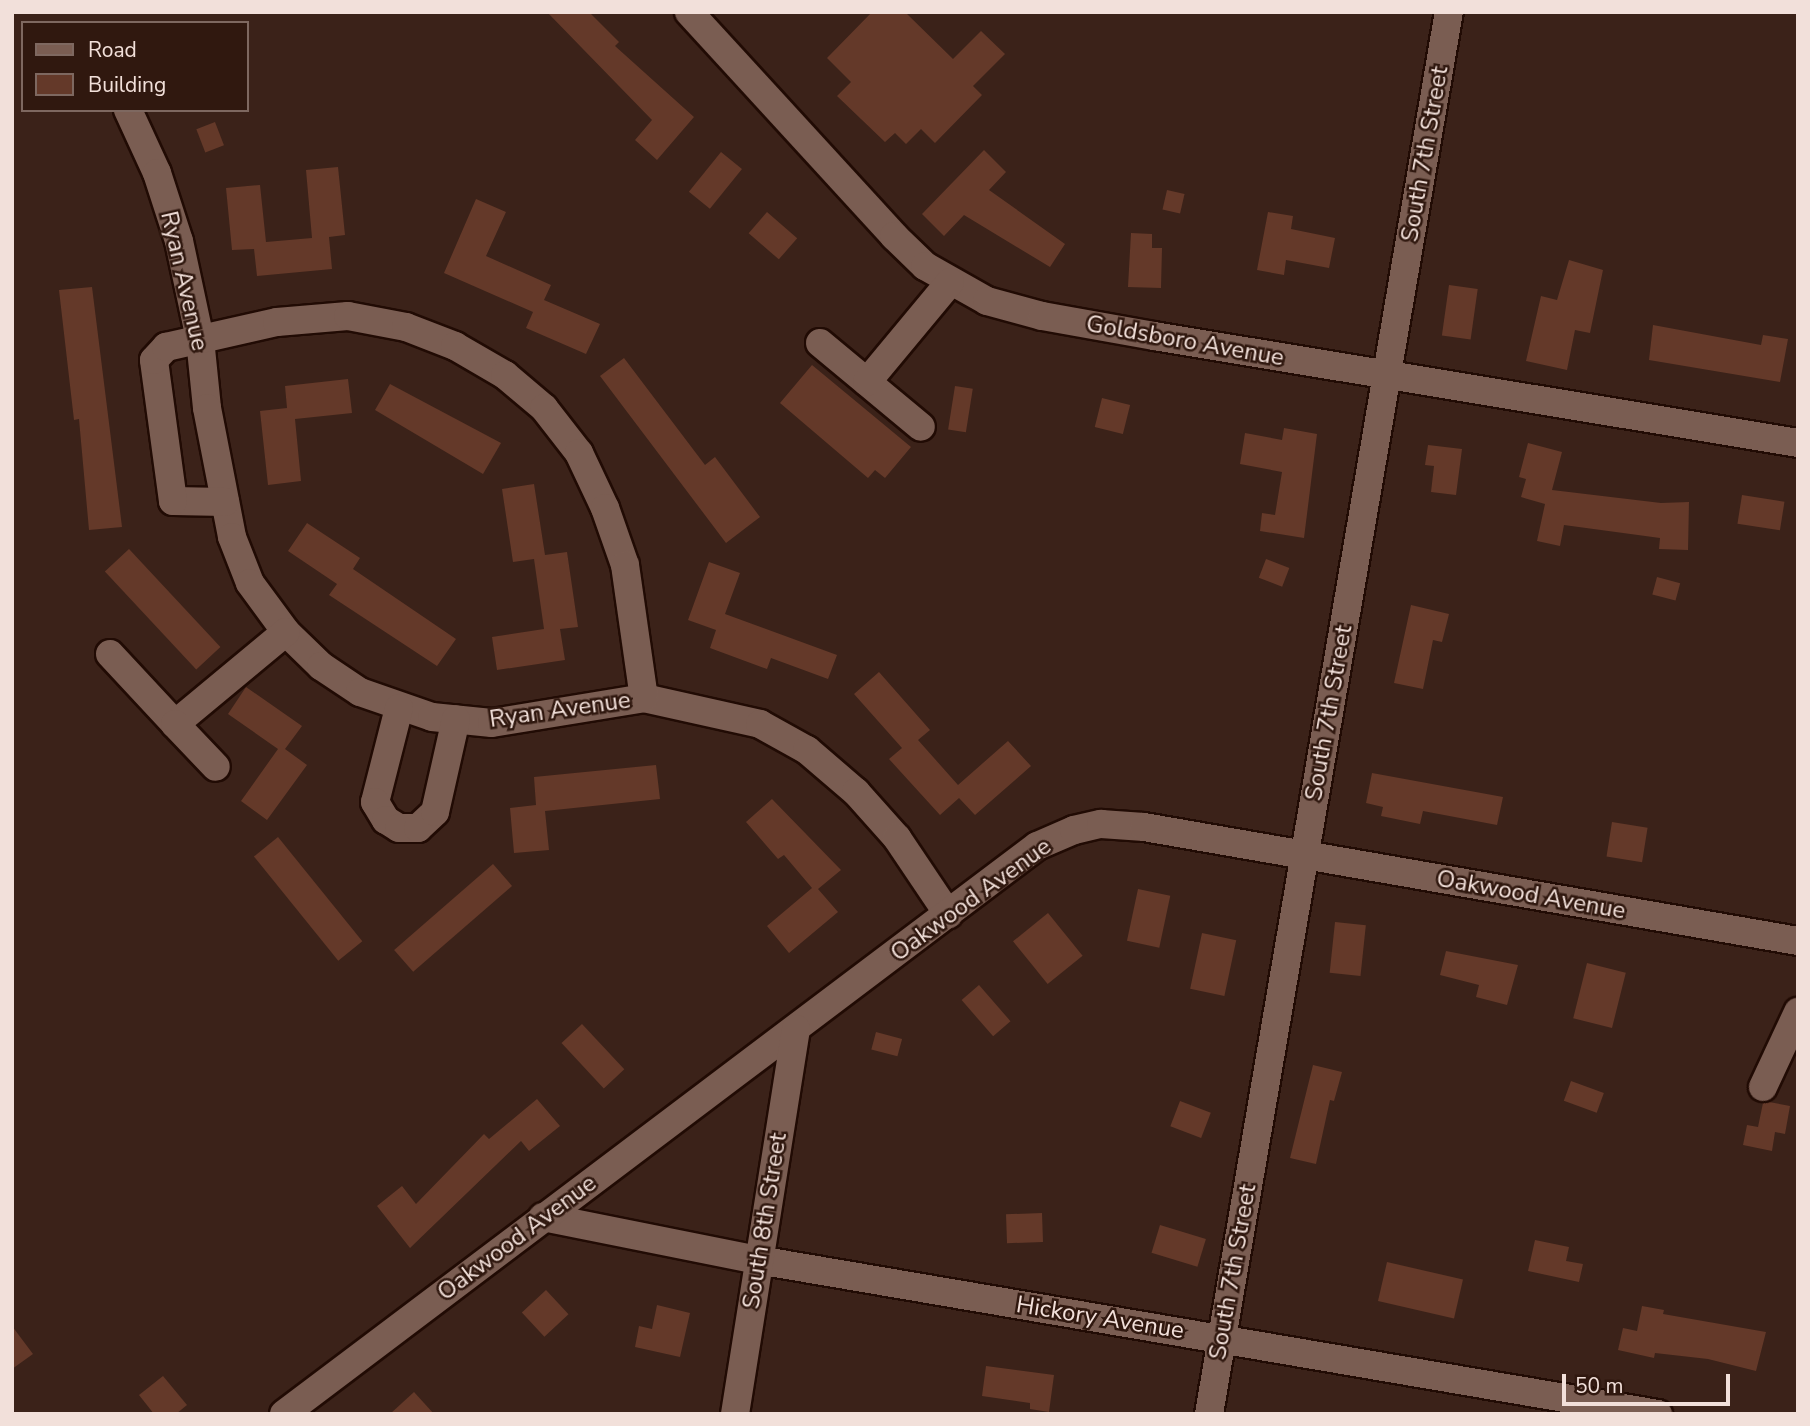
<!DOCTYPE html>
<html>
<head>
<meta charset="utf-8">
<style>
  body { margin:0 }
  #map { position:relative; width:1810px; height:1426px; overflow:hidden; background:#3b2219; font-family:"Nunito Sans",sans-serif }
  div>[style] { position:absolute }
  .building>* { inset:0; background:#643929; transform-origin:0 0 }
  .roads { filter:drop-shadow(2px 0 #210b04) drop-shadow(-2px 0 #210b04) drop-shadow(0 2px #210b04) drop-shadow(0 -2px #210b04) }
  .minor>* { height:28px; margin:-14px; padding:0 14px; transform-origin:14px; border-radius:14px; background:#7a5d52 }
  span { translate:-50% -50%; white-space:nowrap; text-align:center; line-height:1.15; -webkit-text-stroke:5px #30180f; paint-order:stroke }
  .street-label { font-size:24px; color:#f2e0da }
  .frame { position:absolute; inset:0; border:14px solid #f2e0da; pointer-events:none }
  .legend { position:absolute; left:21px; top:21px; width:228px; height:91px; box-sizing:border-box; background:#30180f; border:2px solid #7e6860; margin:0; padding:9px 12px; list-style:none; font-size:21px; color:#f2e0da }
  .legend li { display:flex; align-items:center; gap:14px; height:35px }
  .legend b { width:35px; border:2px solid #7e6860 }
  .scale { position:absolute; left:1562px; top:1374px; width:168px; height:32px; box-sizing:border-box; border:4px solid #f2e0da; border-top:0; padding-left:9px; font-size:21px; line-height:24px; white-space:nowrap; color:#f2e0da; -webkit-text-stroke:5px #30180f; paint-order:stroke }
</style>
</head>
<body>
<div id="map">
  <div class="building">
    <i style="clip-path:polygon(547px 12px,589px 12px,619px 42px,615px 46px,694px 117px,657px 160px,635px 140px,652px 120px)"></i>
    <i style="clip-path:polygon(872px 12px,905px 12px,953px 59px,981px 31px,1005px 54px,973px 86px,982px 95px,935px 143px,921px 129px,906px 144px,895px 133px,885px 142px,837px 96px,851px 82px,827px 58px)"></i>
    <i style="left:215px;top:122px;width:25px;height:20px;rotate:69deg"></i>
    <i style="clip-path:polygon(984px 150px,1006px 172px,989px 190px,1065px 244px,1050px 267px,964px 215px,944px 236px,922px 214px)"></i>
    <i style="left:721px;top:152px;width:27px;height:51px;rotate:39deg"></i>
    <i style="clip-path:polygon(338px 167px,345px 235px,329px 237px,332px 269px,257px 276px,254px 249px,232px 250px,226px 188px,260px 185px,266px 242px,312px 238px,306px 170px)"></i>
    <i style="left:1167px;top:190px;width:18px;height:20px;rotate:13deg"></i>
    <i style="clip-path:polygon(476px 199px,506px 212px,486px 256px,551px 285px,544px 300px,600px 324px,586px 354px,526px 328px,533px 312px,444px 273px)"></i>
    <i style="left:767px;top:212px;width:40px;height:28px;rotate:41deg"></i>
    <i style="clip-path:polygon(1268px 212px,1293px 216px,1291px 229px,1335px 238px,1329px 268px,1286px 260px,1284px 275px,1257px 270px)"></i>
    <i style="clip-path:polygon(1131px 233px,1152px 234px,1152px 248px,1162px 248px,1161px 288px,1128px 287px)"></i>
    <i style="clip-path:polygon(1569px 260px,1603px 270px,1590px 333px,1575px 330px,1567px 370px,1526px 361px,1541px 296px,1557px 300px)"></i>
    <i style="left:1449px;top:285px;width:29px;height:51px;rotate:8deg"></i>
    <i style="clip-path:polygon(92px 287px,122px 527px,89px 530px,79px 419px,74px 420px,59px 290px)"></i>
    <i style="clip-path:polygon(1653px 325px,1761px 345px,1763px 335px,1788px 339px,1780px 382px,1649px 360px)"></i>
    <i style="clip-path:polygon(624px 358px,705px 465px,715px 457px,760px 517px,726px 543px,600px 376px)"></i>
    <i style="clip-path:polygon(812px 365px,911px 447px,885px 478px,875px 470px,868px 478px,780px 403px)"></i>
    <i style="clip-path:polygon(348px 379px,352px 413px,295px 419px,301px 481px,268px 485px,260px 411px,287px 408px,285px 386px)"></i>
    <i style="clip-path:polygon(390px 384px,501px 443px,483px 474px,375px 410px)"></i>
    <i style="left:955px;top:386px;width:18px;height:44px;rotate:9deg"></i>
    <i style="left:1102px;top:398px;width:29px;height:30px;rotate:14deg"></i>
    <i style="clip-path:polygon(1284px 428px,1317px 434px,1304px 538px,1260px 531px,1262px 513px,1275px 515px,1282px 472px,1240px 464px,1245px 433px,1282px 440px)"></i>
    <i style="clip-path:polygon(1528px 443px,1562px 452px,1552px 490px,1661px 503px,1689px 502px,1688px 550px,1659px 549px,1660px 538px,1564px 525px,1560px 546px,1537px 541px,1545px 504px,1521px 497px,1526px 479px,1519px 477px)"></i>
    <i style="clip-path:polygon(1428px 445px,1462px 449px,1456px 495px,1431px 492px,1434px 466px,1425px 465px)"></i>
    <i style="clip-path:polygon(534px 484px,545px 555px,567px 552px,578px 627px,560px 629px,565px 660px,497px 670px,492px 637px,544px 629px,534px 559px,513px 562px,502px 489px)"></i>
    <i style="left:1742px;top:495px;width:43px;height:29px;rotate:9deg"></i>
    <i style="clip-path:polygon(307px 523px,360px 558px,353px 569px,456px 639px,437px 666px,329px 595px,337px 584px,288px 551px)"></i>
    <i style="left:129px;top:549px;width:134px;height:33px;rotate:47deg"></i>
    <i style="left:1266px;top:559px;width:25px;height:20px;rotate:21deg"></i>
    <i style="clip-path:polygon(709px 562px,740px 573px,725px 614px,837px 655px,828px 679px,771px 658px,767px 669px,710px 648px,716px 630px,688px 620px)"></i>
    <i style="left:1657px;top:577px;width:24px;height:18px;rotate:15deg"></i>
    <i style="clip-path:polygon(1411px 605px,1449px 614px,1442px 642px,1433px 640px,1423px 689px,1394px 683px)"></i>
    <i style="clip-path:polygon(879px 672px,930px 730px,918px 740px,958px 785px,1008px 741px,1031px 766px,975px 815px,959px 798px,940px 815px,889px 759px,902px 748px,854px 694px)"></i>
    <i style="clip-path:polygon(246px 687px,302px 726px,285px 749px,307px 765px,267px 820px,241px 801px,278px 749px,228px 714px)"></i>
    <i style="clip-path:polygon(656px 765px,660px 799px,545px 811px,549px 850px,514px 853px,510px 808px,536px 805px,534px 777px)"></i>
    <i style="clip-path:polygon(1372px 773px,1503px 797px,1497px 825px,1423px 811px,1420px 824px,1381px 816px,1383px 807px,1366px 803px)"></i>
    <i style="clip-path:polygon(772px 799px,841px 870px,818px 889px,838px 912px,789px 953px,767px 926px,812px 888px,784px 855px,778px 859px,746px 822px)"></i>
    <i style="left:1612px;top:822px;width:36px;height:35px;rotate:9deg"></i>
    <i style="left:278px;top:837px;width:134px;height:31px;rotate:51deg"></i>
    <i style="left:493px;top:864px;width:29px;height:131px;rotate:49deg"></i>
    <i style="left:1138px;top:889px;width:33px;height:53px;rotate:12deg"></i>
    <i style="left:1048px;top:913px;width:55px;height:45px;rotate:51deg"></i>
    <i style="left:1335px;top:922px;width:31px;height:51px;rotate:6deg"></i>
    <i style="left:1202px;top:933px;width:35px;height:57px;rotate:12deg"></i>
    <i style="clip-path:polygon(1446px 951px,1518px 965px,1507px 1005px,1476px 997px,1479px 985px,1440px 975px)"></i>
    <i style="left:1587px;top:963px;width:40px;height:57px;rotate:14deg"></i>
    <i style="left:979px;top:985px;width:48px;height:23px;rotate:49deg"></i>
    <i style="left:582px;top:1024px;width:62px;height:28px;rotate:47deg"></i>
    <i style="left:876px;top:1032px;width:27px;height:18px;rotate:15deg"></i>
    <i style="clip-path:polygon(1313px 1065px,1342px 1072px,1334px 1101px,1330px 1100px,1316px 1164px,1290px 1158px)"></i>
    <i style="left:1571px;top:1081px;width:35px;height:21px;rotate:20deg"></i>
    <i style="clip-path:polygon(537px 1099px,560px 1126px,529px 1151px,521px 1141px,410px 1248px,377px 1206px,402px 1186px,416px 1204px,484px 1134px,489px 1139px)"></i>
    <i style="left:1180px;top:1101px;width:33px;height:27px;rotate:21deg"></i>
    <i style="clip-path:polygon(1769px 1102px,1790px 1106px,1785px 1134px,1775px 1132px,1772px 1151px,1743px 1145px,1747px 1125px,1758px 1127px,1763px 1103px)"></i>
    <i style="left:1042px;top:1213px;width:29px;height:36px;rotate:88deg"></i>
    <i style="left:1160px;top:1225px;width:48px;height:29px;rotate:17deg"></i>
    <i style="clip-path:polygon(1535px 1240px,1569px 1247px,1566px 1261px,1583px 1264px,1579px 1282px,1528px 1271px)"></i>
    <i style="left:1387px;top:1262px;width:78px;height:40px;rotate:13deg"></i>
    <i style="left:546px;top:1290px;width:33px;height:33px;rotate:47deg"></i>
    <i style="clip-path:polygon(657px 1305px,690px 1313px,680px 1357px,635px 1347px,639px 1326px,652px 1329px)"></i>
    <i style="clip-path:polygon(1642px 1306px,1664px 1310px,1663px 1314px,1766px 1332px,1756px 1371px,1708px 1359px,1655px 1353px,1654px 1358px,1618px 1350px,1623px 1328px,1637px 1331px)"></i>
    <i style="clip-path:polygon(12px 1326px,33px 1354px,12px 1369px)"></i>
    <i style="clip-path:polygon(986px 1366px,1054px 1375px,1049px 1412px,1030px 1409px,1030px 1403px,982px 1396px)"></i>
    <i style="clip-path:polygon(163px 1376px,187px 1405px,176px 1414px,154px 1414px,139px 1395px)"></i>
    <i style="clip-path:polygon(414px 1392px,434px 1414px,390px 1414px)"></i>
  </div>
  <div class="roads">
    <div class="minor">
      <i style="left:689px;top:12px;width:304px;rotate:47.5deg"></i>
      <i style="left:894px;top:236px;width:43px;rotate:44.1deg"></i>
      <i style="left:925px;top:266px;width:71px;rotate:29.4deg"></i>
      <i style="left:987px;top:301px;width:57px;rotate:15.3deg"></i>
      <i style="left:1042px;top:316px;width:114px;rotate:10.1deg"></i>
      <i style="left:1154px;top:336px;width:653px;rotate:9.43deg"></i>
      <i style="left:128px;top:110px;width:69px;rotate:65.3deg"></i>
      <i style="left:157px;top:173px;width:71px;rotate:72.1deg"></i>
      <i style="left:179px;top:241px;width:100px;rotate:77.9deg"></i>
      <i style="left:200px;top:339px;width:69px;rotate:84.2deg"></i>
      <i style="left:207px;top:408px;width:131px;rotate:79deg"></i>
      <i style="left:232px;top:537px;width:49px;rotate:68.6deg"></i>
      <i style="left:250px;top:583px;width:61px;rotate:53.7deg"></i>
      <i style="left:286px;top:632px;width:49px;rotate:44.2deg"></i>
      <i style="left:321px;top:666px;width:47px;rotate:33.7deg"></i>
      <i style="left:360px;top:692px;width:76px;rotate:19.1deg"></i>
      <i style="left:432px;top:717px;width:60px;rotate:5.7deg"></i>
      <i style="left:492px;top:723px;width:154px;rotate:-9.3deg"></i>
      <i style="left:644px;top:698px;width:119px;rotate:12.6deg"></i>
      <i style="left:760px;top:724px;width:54px;rotate:29deg"></i>
      <i style="left:807px;top:750px;width:65px;rotate:40.6deg"></i>
      <i style="left:856px;top:792px;width:62px;rotate:48.3deg"></i>
      <i style="left:897px;top:838px;width:92px;rotate:56.1deg"></i>
      <i style="left:820px;top:343px;width:131px;rotate:39.7deg"></i>
      <i style="left:867px;top:382px;width:130px;rotate:-50.3deg"></i>
      <i style="left:225px;top:502px;width:52px;rotate:-178.9deg"></i>
      <i style="left:173px;top:501px;width:142px;rotate:-97.7deg"></i>
      <i style="left:154px;top:360px;width:18px;rotate:-47deg"></i>
      <i style="left:166px;top:347px;width:114px;rotate:-12.7deg"></i>
      <i style="left:277px;top:322px;width:71px;rotate:-4.8deg"></i>
      <i style="left:348px;top:316px;width:59px;rotate:10.7deg"></i>
      <i style="left:406px;top:327px;width:53px;rotate:21.2deg"></i>
      <i style="left:455px;top:346px;width:58px;rotate:30.1deg"></i>
      <i style="left:505px;top:375px;width:51px;rotate:40.2deg"></i>
      <i style="left:544px;top:408px;width:57px;rotate:52.1deg"></i>
      <i style="left:579px;top:453px;width:61px;rotate:64.7deg"></i>
      <i style="left:605px;top:508px;width:60px;rotate:70.7deg"></i>
      <i style="left:625px;top:565px;width:134px;rotate:81.9deg"></i>
      <i style="left:110px;top:654px;width:96px;rotate:47.1deg"></i>
      <i style="left:175px;top:724px;width:144px;rotate:-39.7deg"></i>
      <i style="left:399px;top:708px;width:97px;rotate:104.3deg"></i>
      <i style="left:375px;top:802px;width:21px;rotate:59deg"></i>
      <i style="left:386px;top:820px;width:15px;rotate:32deg"></i>
      <i style="left:399px;top:828px;width:19px"></i>
      <i style="left:418px;top:828px;width:23px;rotate:-43deg"></i>
      <i style="left:435px;top:812px;width:95px;rotate:-77.3deg"></i>
      <i style="left:175px;top:724px;width:59px;rotate:46.4deg"></i>
      <i style="left:1763px;top:1087px;width:83px;rotate:-65deg"></i>
      <i style="left:543px;top:1217px;width:219px;rotate:11.3deg"></i>
      <i style="left:758px;top:1260px;width:913px;rotate:9.71deg"></i>
      <i style="left:284px;top:1414px;width:943px;rotate:-37.03deg"></i>
      <i style="left:1037px;top:846px;width:40px;rotate:-23.4deg"></i>
      <i style="left:1074px;top:830px;width:28px;rotate:-13deg"></i>
      <i style="left:1101px;top:824px;width:43px;rotate:4deg"></i>
      <i style="left:1144px;top:827px;width:664px;rotate:9.89deg"></i>
      <i style="left:735px;top:1414px;width:390px;rotate:-81deg"></i>
      <i style="left:1209px;top:1414px;width:1422px;rotate:-80.29deg"></i>
    </div>
  </div>
  <div class="street-label">
    <span style="left:1425px;top:154px;rotate:-80deg">South 7th Street</span>
    <span style="left:184px;top:281px;rotate:77deg">Ryan Avenue</span>
    <span style="left:1185px;top:341px;rotate:10deg">Goldsboro Avenue</span>
    <span style="left:560px;top:710px;rotate:-8deg">Ryan Avenue</span>
    <span style="left:1329px;top:713px;rotate:-80deg">South 7th Street</span>
    <span style="left:1531px;top:895px;rotate:10deg">Oakwood Avenue</span>
    <span style="left:971px;top:900px;rotate:-36deg">Oakwood Avenue</span>
    <span style="left:765px;top:1221px;rotate:-81deg">South 8th Street</span>
    <span style="left:517px;top:1238px;rotate:-37deg">Oakwood Avenue</span>
    <span style="left:1233px;top:1272px;rotate:-80deg">South 7th Street</span>
    <span style="left:1100px;top:1318px;rotate:9deg">Hickory Avenue</span>
  </div>
  <div class="frame"></div>
  <ul class="legend">
  <li><b style="height:9px;background:#7a5d52"></b>Road</li>
  <li><b style="height:19px;background:#643929"></b>Building</li>
  </ul>
  <div class="scale">50 m</div>
</div>
</body>
</html>
